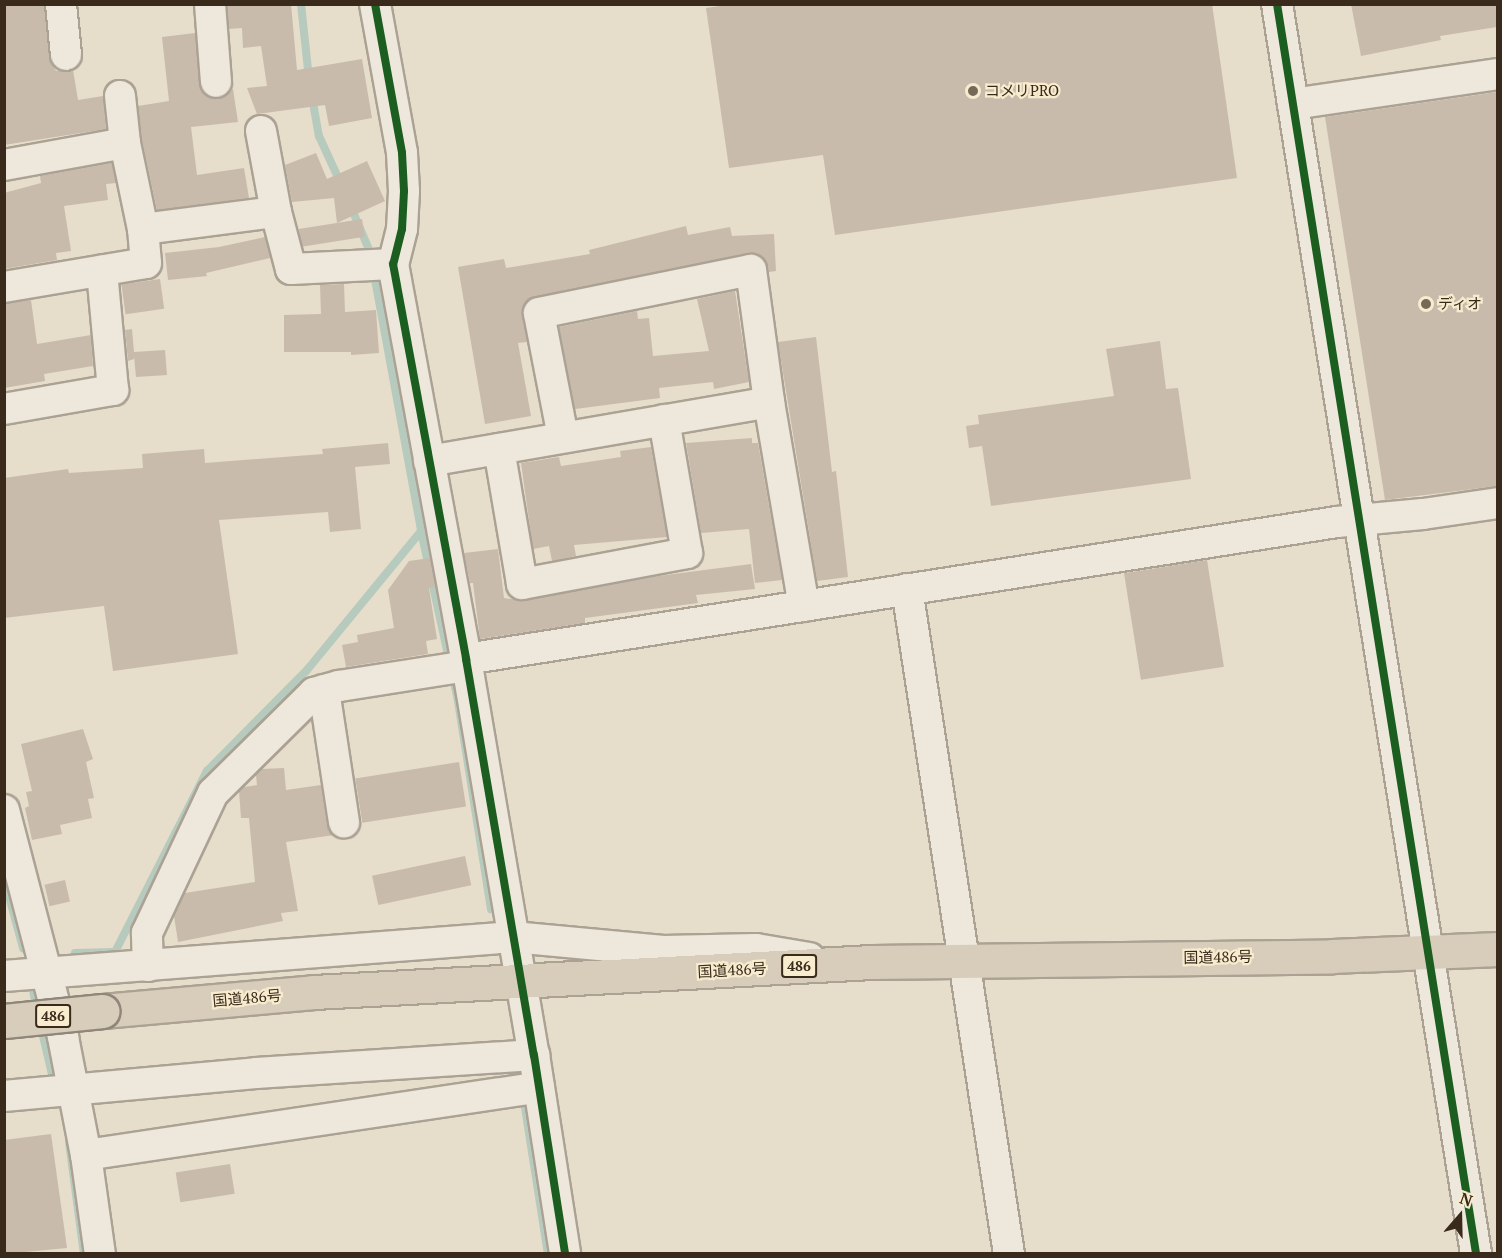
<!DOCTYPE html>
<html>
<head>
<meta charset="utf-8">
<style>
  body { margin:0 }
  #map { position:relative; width:1502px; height:1258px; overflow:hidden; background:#e6ddca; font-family:"PT Serif","Noto Sans JP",serif }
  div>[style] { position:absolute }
  .stream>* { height:8px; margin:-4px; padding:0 4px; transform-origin:4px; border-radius:4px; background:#b6cabe }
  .building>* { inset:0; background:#c9bbab; transform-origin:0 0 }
  .roads { filter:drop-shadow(2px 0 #aba294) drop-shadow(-2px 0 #aba294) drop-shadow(0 2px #aba294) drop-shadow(0 -2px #aba294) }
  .minor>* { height:30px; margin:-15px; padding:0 15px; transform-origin:15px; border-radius:15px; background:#ede7dc }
  .highway>* { height:33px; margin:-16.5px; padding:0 16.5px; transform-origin:16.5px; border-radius:16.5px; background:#d8cdbb }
  .bridges { filter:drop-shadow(2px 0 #90877b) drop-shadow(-2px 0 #90877b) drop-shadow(0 2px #90877b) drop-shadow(0 -2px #90877b) }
  .highway-bridge>* { height:33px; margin:-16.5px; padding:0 16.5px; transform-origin:16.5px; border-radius:16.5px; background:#d8cdbb }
  .cycleway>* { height:8px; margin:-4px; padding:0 4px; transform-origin:4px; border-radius:4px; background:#1b5e20 }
  .dots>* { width:16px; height:16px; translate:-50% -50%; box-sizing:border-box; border:3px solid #f8eccf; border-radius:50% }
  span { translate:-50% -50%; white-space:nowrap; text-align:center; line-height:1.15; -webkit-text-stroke:4.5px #f8eccf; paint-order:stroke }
  .shield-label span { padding:2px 4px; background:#f8eccf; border:2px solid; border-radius:4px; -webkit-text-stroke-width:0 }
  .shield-label { font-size:14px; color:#392a1b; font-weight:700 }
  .poi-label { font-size:15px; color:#392a1b }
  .left { translate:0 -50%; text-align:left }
  .street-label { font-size:15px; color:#392a1b }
  .frame { position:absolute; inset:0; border:6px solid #392a1b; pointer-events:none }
  .north { position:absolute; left:1430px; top:1186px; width:60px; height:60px; -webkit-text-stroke:4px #f8eccf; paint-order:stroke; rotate:20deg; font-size:16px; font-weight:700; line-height:24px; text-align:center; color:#392a1b }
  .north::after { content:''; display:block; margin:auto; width:21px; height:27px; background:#392a1b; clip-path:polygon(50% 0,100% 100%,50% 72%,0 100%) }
</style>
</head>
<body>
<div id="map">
  <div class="stream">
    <i style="left:301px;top:4px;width:75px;rotate:83.9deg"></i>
    <i style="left:312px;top:97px;width:40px;rotate:80deg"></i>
    <i style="left:319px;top:136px;width:53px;rotate:65.4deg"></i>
    <i style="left:351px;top:207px;width:49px;rotate:67.1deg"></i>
    <i style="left:370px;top:252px;width:284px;rotate:79.6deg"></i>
    <i style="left:421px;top:531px;width:174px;rotate:77.7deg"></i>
    <i style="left:458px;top:701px;width:211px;rotate:81deg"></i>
    <i style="left:4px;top:878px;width:73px;rotate:74.8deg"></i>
    <i style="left:75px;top:953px;width:40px;rotate:-1.4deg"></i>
    <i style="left:115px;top:952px;width:203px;rotate:-63.1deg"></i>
    <i style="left:207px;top:771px;width:142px;rotate:-45.3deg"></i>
    <i style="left:307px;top:670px;width:180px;rotate:-50.6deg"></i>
    <i style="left:32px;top:985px;width:26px;rotate:79deg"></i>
    <i style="left:40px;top:1023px;width:66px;rotate:76.8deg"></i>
    <i style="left:524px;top:1101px;width:155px;rotate:81.1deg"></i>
    <i style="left:69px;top:1142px;width:113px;rotate:82.4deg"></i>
  </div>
  <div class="building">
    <i style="clip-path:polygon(4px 4px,44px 4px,52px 65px,56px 71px,73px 70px,78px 100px,103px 96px,106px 129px,4px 145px)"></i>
    <i style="clip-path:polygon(227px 4px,291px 4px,297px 70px,362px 59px,372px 118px,329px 126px,325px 105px,257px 114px,247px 88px,267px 86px,261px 46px,243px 48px,242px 28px,229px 29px)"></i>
    <i style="clip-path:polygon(734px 4px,1212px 4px,1237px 178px,835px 235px,823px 155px,729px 168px,706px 8px)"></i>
    <i style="clip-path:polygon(1351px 4px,1497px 4px,1497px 27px,1440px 36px,1441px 40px,1361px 56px)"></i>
    <i style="clip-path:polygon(195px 33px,201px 91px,208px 97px,217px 99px,225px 96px,233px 89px,238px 122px,191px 127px,197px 175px,244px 168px,249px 198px,157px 210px,142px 140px,138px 106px,169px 101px,162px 37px)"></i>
    <i style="clip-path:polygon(1497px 92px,1497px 486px,1385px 500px,1325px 117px)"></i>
    <i style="clip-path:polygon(316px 153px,327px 179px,367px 161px,385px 201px,337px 223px,334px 198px,292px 202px,285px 165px)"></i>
    <i style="clip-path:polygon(112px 163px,116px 183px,106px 184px,108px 200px,64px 206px,71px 251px,56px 253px,57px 260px,4px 269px,4px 193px,41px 183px,40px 176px)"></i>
    <i style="left:362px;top:219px;width:18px;height:64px;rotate:81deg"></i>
    <i style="clip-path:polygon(686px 226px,688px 235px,730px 227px,732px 236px,774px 234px,776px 271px,769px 272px,765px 260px,757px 254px,748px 253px,528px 300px,523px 307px,522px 316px,527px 342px,518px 343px,531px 416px,485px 424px,458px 267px,504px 259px,506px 268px,590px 254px,589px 250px)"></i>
    <i style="clip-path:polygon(265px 237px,270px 258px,206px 273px,207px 276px,168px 280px,165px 253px,219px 247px)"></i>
    <i style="left:160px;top:279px;width:30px;height:39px;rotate:82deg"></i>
    <i style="clip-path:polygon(344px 284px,345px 312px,376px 310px,379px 353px,351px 355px,351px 352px,284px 352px,284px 315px,321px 314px,320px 285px)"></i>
    <i style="clip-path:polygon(735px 291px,749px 382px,714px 389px,713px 382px,659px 388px,660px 398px,575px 409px,559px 327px,637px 311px,638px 319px,649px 318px,653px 356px,709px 351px,697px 299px)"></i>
    <i style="clip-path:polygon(31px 300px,37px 344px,91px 335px,93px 366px,44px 374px,45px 381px,4px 388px,4px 304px)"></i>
    <i style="clip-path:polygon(132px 329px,134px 352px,165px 350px,167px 375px,136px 377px,134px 356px,134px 359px,128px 361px,125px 330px)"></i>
    <i style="clip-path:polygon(816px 337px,832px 472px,836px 471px,848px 577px,817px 581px,778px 342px)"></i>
    <i style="clip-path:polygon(1160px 341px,1166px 389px,1178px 388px,1191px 479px,991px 506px,982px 446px,969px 448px,966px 426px,979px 424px,978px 415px,1114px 396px,1106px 349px)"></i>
    <i style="clip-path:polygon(752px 438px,752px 443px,758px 443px,782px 580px,755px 583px,749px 529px,701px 533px,686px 443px)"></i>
    <i style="clip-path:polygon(388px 443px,390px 464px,355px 467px,361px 529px,330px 532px,328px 512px,219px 520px,238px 654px,113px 671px,104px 606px,4px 618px,4px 478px,68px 469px,69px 473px,143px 468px,142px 454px,204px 449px,205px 463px,323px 454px,322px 449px)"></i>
    <i style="clip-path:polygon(651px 447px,667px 537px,574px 545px,576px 556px,552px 561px,549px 546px,533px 549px,521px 463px,559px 457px,561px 466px,621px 457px,620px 451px)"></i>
    <i style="clip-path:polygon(498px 549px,504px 598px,517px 600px,658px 576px,751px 564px,755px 589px,696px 595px,698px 603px,585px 618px,585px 623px,480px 639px,473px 583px,470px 583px,464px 553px)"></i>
    <i style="clip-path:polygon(430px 558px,435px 587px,429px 588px,437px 639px,426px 641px,428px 654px,346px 667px,342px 645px,358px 642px,357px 635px,394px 628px,388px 590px,409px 561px)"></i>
    <i style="left:1207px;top:560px;width:108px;height:84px;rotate:81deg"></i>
    <i style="clip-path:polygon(83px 729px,93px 759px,86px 762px,94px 798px,88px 799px,92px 818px,60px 825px,62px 834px,32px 840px,25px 808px,29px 806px,26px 792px,32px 791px,21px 744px)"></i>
    <i style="left:459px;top:762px;width:45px;height:105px;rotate:81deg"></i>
    <i style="clip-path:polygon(284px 768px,286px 790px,321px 785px,327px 825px,334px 835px,286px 842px,298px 911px,281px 913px,283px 921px,178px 942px,174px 916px,185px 893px,255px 882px,249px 818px,241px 818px,239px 791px,244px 787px,257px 785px,256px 775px,261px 769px)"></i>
    <i style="left:465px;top:856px;width:30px;height:95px;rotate:78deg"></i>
    <i style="left:65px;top:880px;width:22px;height:21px;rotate:77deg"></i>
    <i style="clip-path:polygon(51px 1134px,67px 1248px,4px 1254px,4px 1140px)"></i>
    <i style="left:230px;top:1164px;width:30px;height:55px;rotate:81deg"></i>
  </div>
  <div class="roads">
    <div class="minor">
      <i style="left:61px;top:4px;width:51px;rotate:84.4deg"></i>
      <i style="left:210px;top:4px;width:78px;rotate:85.6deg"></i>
      <i style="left:375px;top:4px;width:151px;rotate:79.7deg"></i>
      <i style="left:402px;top:153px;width:38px;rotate:87deg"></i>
      <i style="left:404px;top:191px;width:38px;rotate:93deg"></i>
      <i style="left:402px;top:229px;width:36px;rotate:104deg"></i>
      <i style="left:393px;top:264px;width:402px;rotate:79.5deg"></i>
      <i style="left:466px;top:659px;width:402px;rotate:80.3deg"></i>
      <i style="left:534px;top:1055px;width:201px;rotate:81.1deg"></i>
      <i style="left:1277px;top:4px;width:1266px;rotate:80.95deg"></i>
      <i style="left:120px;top:96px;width:47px;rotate:83.9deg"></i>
      <i style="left:1293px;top:104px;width:207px;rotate:-8.3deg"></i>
      <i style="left:261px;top:131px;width:82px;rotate:79.5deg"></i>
      <i style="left:4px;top:165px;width:123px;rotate:-10.3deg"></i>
      <i style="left:125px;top:143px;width:88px;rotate:78.2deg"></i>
      <i style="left:143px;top:229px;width:134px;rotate:-7.3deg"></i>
      <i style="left:276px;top:212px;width:59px;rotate:75.3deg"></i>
      <i style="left:291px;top:269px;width:102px;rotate:-2.8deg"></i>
      <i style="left:4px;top:287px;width:144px;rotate:-9.6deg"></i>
      <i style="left:146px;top:263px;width:34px;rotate:-95deg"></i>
      <i style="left:4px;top:409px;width:111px;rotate:-9.9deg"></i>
      <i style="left:113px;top:390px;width:120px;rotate:-95.3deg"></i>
      <i style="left:563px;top:437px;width:126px;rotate:-101deg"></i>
      <i style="left:539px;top:313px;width:216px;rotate:-11.5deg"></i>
      <i style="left:751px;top:270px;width:133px;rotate:82.2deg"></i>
      <i style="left:499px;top:449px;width:137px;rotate:80.3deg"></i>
      <i style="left:522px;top:584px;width:168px;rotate:-10.6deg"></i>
      <i style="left:687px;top:553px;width:135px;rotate:-99.8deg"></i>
      <i style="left:429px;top:461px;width:345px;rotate:-9.8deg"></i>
      <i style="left:769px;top:402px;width:207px;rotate:80.3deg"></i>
      <i style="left:907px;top:589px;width:673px;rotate:81.28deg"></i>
      <i style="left:466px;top:659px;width:882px;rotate:-8.94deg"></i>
      <i style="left:1337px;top:522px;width:86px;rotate:-5.3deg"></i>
      <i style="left:1423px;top:514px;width:76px;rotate:-8.3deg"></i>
      <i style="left:324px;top:690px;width:134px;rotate:81.4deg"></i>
      <i style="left:4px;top:810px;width:235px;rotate:75.4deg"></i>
      <i style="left:63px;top:1037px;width:120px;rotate:79deg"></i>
      <i style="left:86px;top:1155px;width:100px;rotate:82deg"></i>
      <i style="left:148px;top:966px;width:33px;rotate:-92deg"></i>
      <i style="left:147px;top:933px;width:155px;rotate:-64.8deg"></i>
      <i style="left:213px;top:793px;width:142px;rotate:-44.7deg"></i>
      <i style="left:314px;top:693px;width:26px;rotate:-16deg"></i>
      <i style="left:339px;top:686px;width:129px;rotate:-8.9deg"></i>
      <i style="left:4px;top:976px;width:510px;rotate:-4.38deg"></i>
      <i style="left:513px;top:937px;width:151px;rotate:5.3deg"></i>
      <i style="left:663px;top:951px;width:93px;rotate:-1.2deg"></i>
      <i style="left:756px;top:949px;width:54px;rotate:9.6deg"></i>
      <i style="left:4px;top:1096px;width:253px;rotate:-5.2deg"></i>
      <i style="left:256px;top:1073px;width:279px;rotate:-3.7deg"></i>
      <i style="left:86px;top:1155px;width:458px;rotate:-8.5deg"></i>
    </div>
    <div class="highway">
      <i style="left:102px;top:1011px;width:213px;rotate:-5.1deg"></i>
      <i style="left:314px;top:992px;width:559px;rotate:-3.08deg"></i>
      <i style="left:872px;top:962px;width:460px;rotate:-0.7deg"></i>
      <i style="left:1332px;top:956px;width:166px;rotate:-2.4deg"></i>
    </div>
  </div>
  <div class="bridges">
    <div class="highway-bridge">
      <i style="left:4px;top:1021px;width:99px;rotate:-5.8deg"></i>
    </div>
  </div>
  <div class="cycleway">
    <i style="left:375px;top:4px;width:151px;rotate:79.7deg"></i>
    <i style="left:402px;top:153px;width:38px;rotate:87deg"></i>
    <i style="left:404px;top:191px;width:38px;rotate:93deg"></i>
    <i style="left:402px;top:229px;width:36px;rotate:104deg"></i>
    <i style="left:393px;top:264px;width:402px;rotate:79.5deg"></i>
    <i style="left:466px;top:659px;width:402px;rotate:80.3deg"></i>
    <i style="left:534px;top:1055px;width:201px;rotate:81.1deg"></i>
    <i style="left:1277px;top:4px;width:1266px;rotate:80.95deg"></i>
  </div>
  <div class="dots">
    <i style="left:973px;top:91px;background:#766958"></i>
    <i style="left:1426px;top:304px;background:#766958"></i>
  </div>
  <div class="shield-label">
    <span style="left:799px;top:966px">486</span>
    <span style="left:53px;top:1016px">486</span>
  </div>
  <div class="poi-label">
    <span class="left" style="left:985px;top:91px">コメリPRO</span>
    <span class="left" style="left:1438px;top:304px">ディオ</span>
  </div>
  <div class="street-label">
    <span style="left:1218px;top:957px;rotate:-1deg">国道486号</span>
    <span style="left:732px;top:970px;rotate:-3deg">国道486号</span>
    <span style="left:247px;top:998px;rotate:-5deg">国道486号</span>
  </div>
  <div class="frame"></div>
  <div class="north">N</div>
</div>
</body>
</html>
